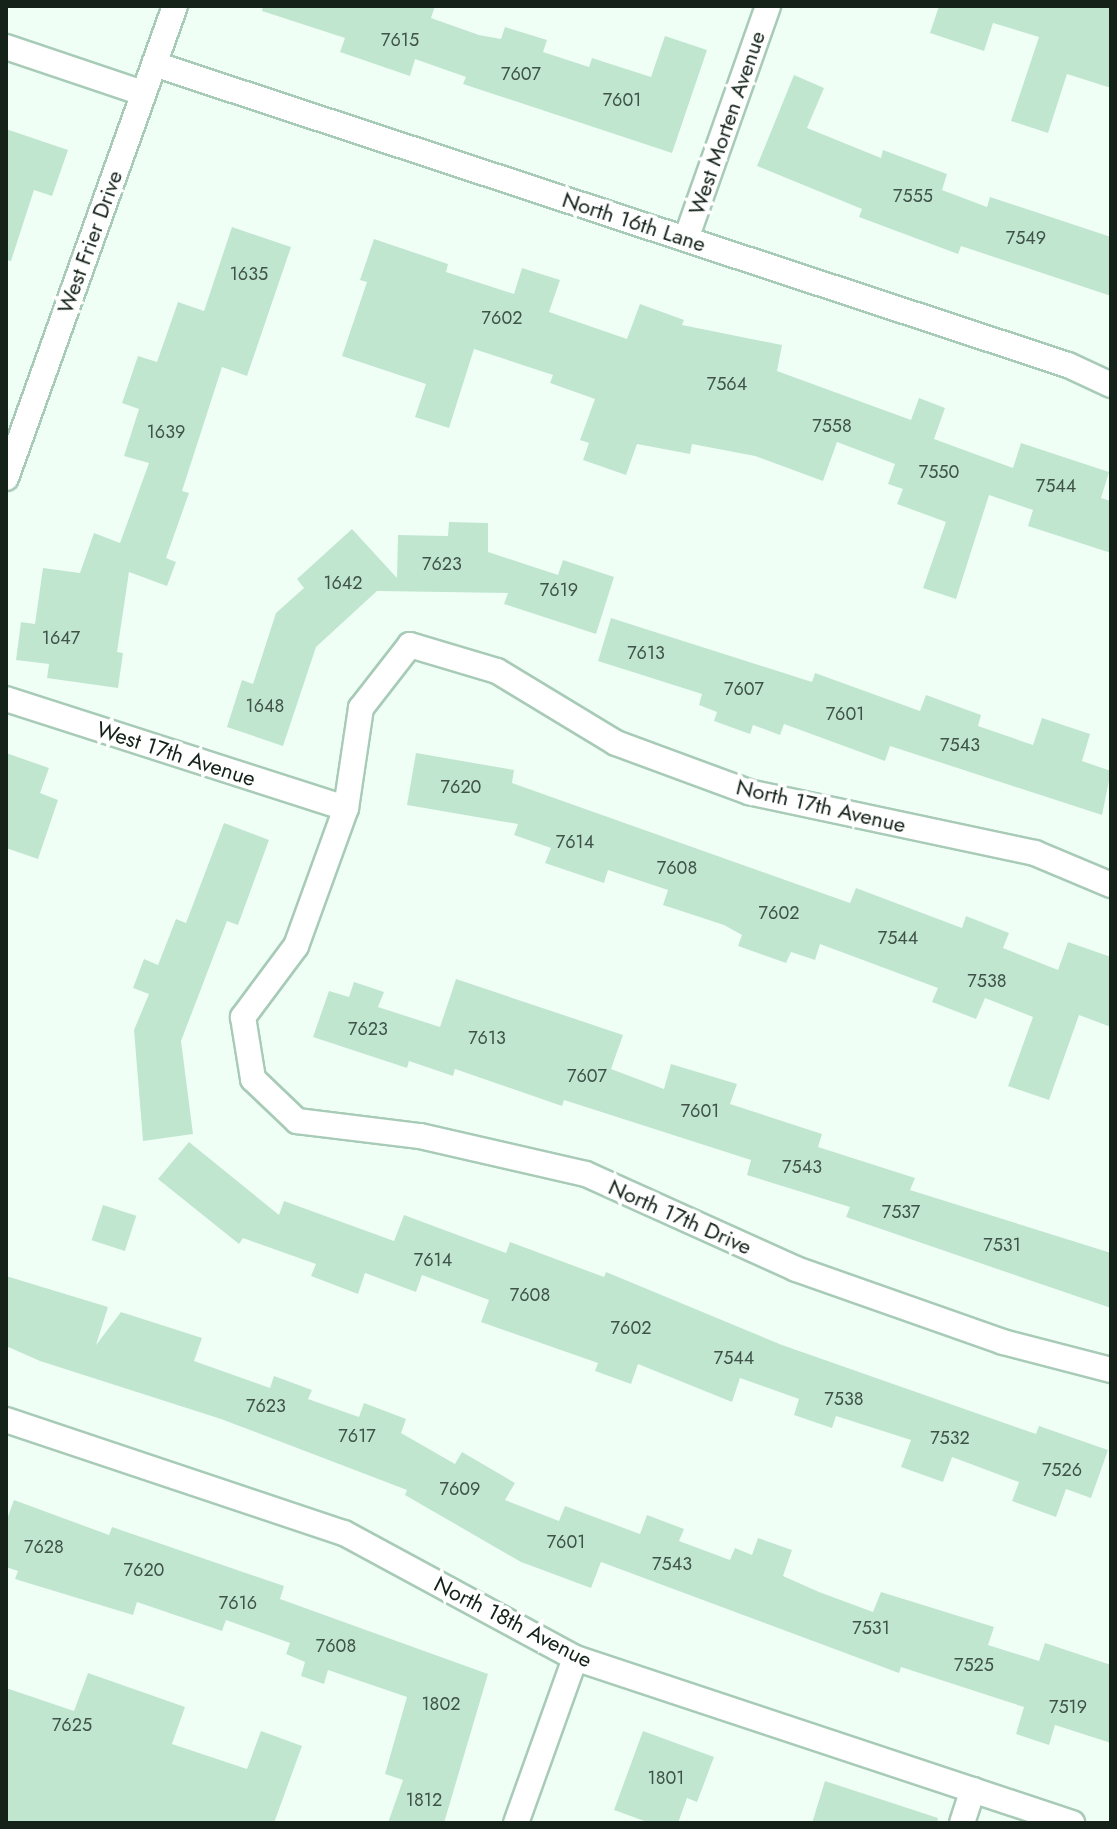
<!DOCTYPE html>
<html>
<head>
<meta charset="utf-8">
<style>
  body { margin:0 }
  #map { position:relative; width:1117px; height:1829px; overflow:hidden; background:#f0fff6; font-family:Jost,sans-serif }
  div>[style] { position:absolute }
  .building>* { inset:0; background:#c1e6d0; transform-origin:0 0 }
  .roads { filter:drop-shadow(2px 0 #a8cbb7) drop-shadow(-2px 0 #a8cbb7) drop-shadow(0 2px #a8cbb7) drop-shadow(0 -2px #a8cbb7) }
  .minor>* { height:24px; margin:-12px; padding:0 12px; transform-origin:12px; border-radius:12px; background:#fff }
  span { translate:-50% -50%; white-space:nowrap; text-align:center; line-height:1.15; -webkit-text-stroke:7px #fff; paint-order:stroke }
  .number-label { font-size:18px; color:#3f5348 }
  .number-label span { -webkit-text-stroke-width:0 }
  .street-label { font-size:22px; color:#14221a }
  .frame { position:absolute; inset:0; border:8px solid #14221a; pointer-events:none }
</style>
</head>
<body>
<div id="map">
  <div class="building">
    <i style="clip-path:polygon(263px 6px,435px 6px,431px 18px,479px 35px,501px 39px,505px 27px,547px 40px,543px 52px,589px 67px,592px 58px,651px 77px,665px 36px,707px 50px,672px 153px,463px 84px,466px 77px,415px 59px,410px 76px,340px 52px,345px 38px,262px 11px)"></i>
    <i style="clip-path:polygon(939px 6px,1111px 6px,1111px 88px,1067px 74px,1048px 133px,1011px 121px,1039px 37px,993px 23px,984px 51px,930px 33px)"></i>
    <i style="clip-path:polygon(794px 75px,824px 88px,807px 128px,881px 158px,883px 150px,947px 174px,942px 190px,987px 207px,990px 197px,1111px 237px,1111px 296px,961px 246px,958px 254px,859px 217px,862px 209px,757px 166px)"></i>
    <i style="clip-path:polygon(6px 129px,68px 150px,52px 196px,34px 190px,11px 261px,6px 260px)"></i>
    <i style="clip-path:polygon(232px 227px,291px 247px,247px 376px,222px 367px,182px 491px,189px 493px,166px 558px,176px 562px,167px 586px,129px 572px,117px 652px,123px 653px,118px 688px,47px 678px,49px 664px,16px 660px,21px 622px,35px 624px,43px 568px,80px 573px,94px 533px,120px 543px,149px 463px,124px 456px,139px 409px,122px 403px,138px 356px,157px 362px,178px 302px,204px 311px)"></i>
    <i style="clip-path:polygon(374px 239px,448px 264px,446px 272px,514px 294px,522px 268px,560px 280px,549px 312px,627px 339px,640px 304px,684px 320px,682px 325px,782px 345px,777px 371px,911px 420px,919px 398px,945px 408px,934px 439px,1013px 468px,1021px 443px,1109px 472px,1101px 498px,1111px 501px,1111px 553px,1028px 526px,1033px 510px,989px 495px,956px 599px,923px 588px,946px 522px,897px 504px,903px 489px,888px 484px,895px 464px,837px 442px,823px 481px,755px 456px,692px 444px,690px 454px,637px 444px,626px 475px,583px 460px,589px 443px,580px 440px,595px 399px,550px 383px,553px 375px,474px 349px,449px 428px,415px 417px,426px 384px,342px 356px,367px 282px,360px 280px)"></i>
    <i style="clip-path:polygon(449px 522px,488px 523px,488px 552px,558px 575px,563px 560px,614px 577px,596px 634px,504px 604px,508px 593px,377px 591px,316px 647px,283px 746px,227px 727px,242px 680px,253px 684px,276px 613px,304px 588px,297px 579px,352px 529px,397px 578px,398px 535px,448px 536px)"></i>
    <i style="clip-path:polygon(611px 618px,812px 682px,815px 673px,920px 711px,926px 695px,981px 715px,978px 726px,1033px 745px,1042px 718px,1090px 734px,1082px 761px,1111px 771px,1102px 815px,890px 746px,885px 761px,784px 724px,780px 735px,753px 725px,750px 734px,714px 721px,717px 712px,699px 705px,702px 694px,598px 661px)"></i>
    <i style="clip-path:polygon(6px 753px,49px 768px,40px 793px,58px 800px,38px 859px,6px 848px)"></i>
    <i style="clip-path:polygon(416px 753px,514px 770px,512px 783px,850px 903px,856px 888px,962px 928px,966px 916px,1009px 933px,1003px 948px,1058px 970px,1068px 942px,1111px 957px,1111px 1027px,1079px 1015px,1049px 1100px,1008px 1086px,1033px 1017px,985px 998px,976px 1019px,932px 1002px,938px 988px,820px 944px,815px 960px,791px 952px,786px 963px,738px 946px,742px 935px,724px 925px,663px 905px,668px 890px,608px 870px,604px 883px,545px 863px,551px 848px,514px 835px,518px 824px,407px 805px)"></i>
    <i style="clip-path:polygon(224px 823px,269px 840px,238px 925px,227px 921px,181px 1041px,193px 1134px,143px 1141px,134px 1030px,149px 994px,133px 988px,144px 959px,158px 965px,176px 919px,186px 923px)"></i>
    <i style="clip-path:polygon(456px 979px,623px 1035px,611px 1069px,664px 1089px,671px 1064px,737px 1084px,730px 1104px,822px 1134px,818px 1147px,915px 1178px,910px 1190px,1111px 1253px,1111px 1308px,846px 1217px,850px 1207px,747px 1175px,751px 1160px,564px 1100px,562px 1106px,455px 1069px,453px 1076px,409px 1061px,407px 1068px,313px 1037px,329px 991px,349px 997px,354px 982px,384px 992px,378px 1007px,440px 1027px)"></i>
    <i style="clip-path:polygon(189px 1142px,279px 1215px,284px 1201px,394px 1241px,404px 1215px,506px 1253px,510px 1242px,604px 1277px,606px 1272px,782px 1345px,1036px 1434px,1039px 1426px,1108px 1450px,1091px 1498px,1066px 1489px,1056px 1517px,1012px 1501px,1019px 1482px,952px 1457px,943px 1482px,901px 1467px,911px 1440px,836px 1416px,832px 1428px,794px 1415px,799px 1399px,740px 1378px,732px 1402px,638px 1364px,631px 1384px,595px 1371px,598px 1363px,481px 1322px,489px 1300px,422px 1275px,416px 1292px,365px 1273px,358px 1294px,311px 1276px,316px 1264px,243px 1238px,239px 1244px,158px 1179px)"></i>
    <i style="left:103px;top:1205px;width:35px;height:37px;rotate:18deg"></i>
    <i style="clip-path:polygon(6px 1276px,108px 1307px,96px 1345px,121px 1312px,202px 1338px,194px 1361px,270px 1388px,274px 1376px,312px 1390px,308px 1399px,359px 1417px,364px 1403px,406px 1419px,401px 1433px,455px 1464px,462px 1452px,515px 1483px,505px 1500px,559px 1521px,565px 1506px,640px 1534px,647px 1515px,684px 1529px,679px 1541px,730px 1560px,735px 1548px,752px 1555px,758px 1538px,792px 1550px,783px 1576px,819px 1592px,873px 1612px,881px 1592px,994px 1627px,988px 1645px,1039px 1661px,1045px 1643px,1111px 1665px,1111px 1743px,1055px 1725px,1049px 1745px,1016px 1734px,1024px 1707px,901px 1667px,899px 1673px,601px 1562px,591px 1588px,521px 1562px,405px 1495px,407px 1490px,221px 1419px,40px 1361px,6px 1346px)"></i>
    <i style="clip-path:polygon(14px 1500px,109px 1535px,112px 1527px,284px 1586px,280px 1599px,488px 1674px,444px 1823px,388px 1823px,403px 1780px,385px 1774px,407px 1697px,328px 1670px,324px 1684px,301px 1676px,305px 1662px,286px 1654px,290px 1643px,226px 1620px,222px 1631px,137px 1602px,133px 1615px,15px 1579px,18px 1571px,6px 1567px,6px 1522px)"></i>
    <i style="clip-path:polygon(88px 1673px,185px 1707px,172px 1744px,247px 1769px,261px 1731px,302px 1746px,274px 1823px,6px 1823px,6px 1688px,74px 1711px)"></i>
    <i style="clip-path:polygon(643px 1731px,714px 1757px,697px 1802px,687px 1798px,678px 1823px,650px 1823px,614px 1810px)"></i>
    <i style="clip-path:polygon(825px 1781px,938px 1818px,937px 1823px,812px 1823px)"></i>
  </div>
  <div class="roads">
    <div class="minor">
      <i style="left:6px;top:47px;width:145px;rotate:18.6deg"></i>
      <i style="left:154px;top:64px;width:962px;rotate:18.23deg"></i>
      <i style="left:1068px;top:365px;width:47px;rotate:24.9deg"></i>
      <i style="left:686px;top:239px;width:247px;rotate:-70.6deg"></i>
      <i style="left:6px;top:478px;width:501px;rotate:-70.3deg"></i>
      <i style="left:6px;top:699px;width:357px;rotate:17.8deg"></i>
      <i style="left:1111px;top:885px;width:82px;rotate:-157.2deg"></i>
      <i style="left:1035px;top:853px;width:292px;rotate:-168deg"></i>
      <i style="left:749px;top:792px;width:142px;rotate:-159.8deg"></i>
      <i style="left:616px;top:743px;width:139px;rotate:-148.8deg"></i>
      <i style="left:497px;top:671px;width:91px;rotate:-163.4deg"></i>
      <i style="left:410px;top:645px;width:80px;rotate:127.9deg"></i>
      <i style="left:361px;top:708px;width:101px;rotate:98.5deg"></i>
      <i style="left:346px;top:808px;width:147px;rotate:109.9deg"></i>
      <i style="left:296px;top:946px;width:89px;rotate:126.7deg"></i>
      <i style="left:243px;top:1017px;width:63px;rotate:80.8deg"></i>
      <i style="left:253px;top:1079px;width:61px;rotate:43.7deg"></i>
      <i style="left:297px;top:1121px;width:124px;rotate:7deg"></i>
      <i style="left:420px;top:1136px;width:170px;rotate:12.9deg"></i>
      <i style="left:586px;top:1174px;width:230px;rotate:24.3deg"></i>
      <i style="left:796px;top:1269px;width:219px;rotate:19.4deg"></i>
      <i style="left:1003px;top:1342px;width:112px;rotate:14.5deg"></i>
      <i style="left:6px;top:1420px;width:356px;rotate:18.5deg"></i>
      <i style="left:344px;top:1533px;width:263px;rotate:28.4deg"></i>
      <i style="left:575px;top:1658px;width:524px;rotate:18.37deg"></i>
      <i style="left:516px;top:1823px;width:175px;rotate:-70.3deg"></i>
      <i style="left:962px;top:1823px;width:35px;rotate:-72deg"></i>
    </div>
  </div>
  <div class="number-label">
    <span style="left:400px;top:40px">7615</span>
    <span style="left:521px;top:74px">7607</span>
    <span style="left:622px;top:100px">7601</span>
    <span style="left:913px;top:196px">7555</span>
    <span style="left:1026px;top:238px">7549</span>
    <span style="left:249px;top:274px">1635</span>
    <span style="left:502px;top:318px">7602</span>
    <span style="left:727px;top:384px">7564</span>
    <span style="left:832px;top:426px">7558</span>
    <span style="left:166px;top:432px">1639</span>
    <span style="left:939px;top:472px">7550</span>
    <span style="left:1056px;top:486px">7544</span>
    <span style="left:442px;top:564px">7623</span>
    <span style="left:343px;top:583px">1642</span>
    <span style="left:559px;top:590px">7619</span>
    <span style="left:61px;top:638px">1647</span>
    <span style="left:646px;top:653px">7613</span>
    <span style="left:744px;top:689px">7607</span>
    <span style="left:265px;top:706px">1648</span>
    <span style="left:845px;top:714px">7601</span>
    <span style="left:960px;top:745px">7543</span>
    <span style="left:461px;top:787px">7620</span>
    <span style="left:575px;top:842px">7614</span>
    <span style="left:677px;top:868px">7608</span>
    <span style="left:779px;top:913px">7602</span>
    <span style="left:898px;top:938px">7544</span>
    <span style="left:987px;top:981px">7538</span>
    <span style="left:368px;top:1029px">7623</span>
    <span style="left:487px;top:1038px">7613</span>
    <span style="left:587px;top:1076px">7607</span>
    <span style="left:700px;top:1111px">7601</span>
    <span style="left:802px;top:1167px">7543</span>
    <span style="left:901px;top:1212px">7537</span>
    <span style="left:1002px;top:1245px">7531</span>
    <span style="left:433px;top:1260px">7614</span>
    <span style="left:530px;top:1295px">7608</span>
    <span style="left:631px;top:1328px">7602</span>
    <span style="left:734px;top:1358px">7544</span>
    <span style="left:844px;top:1399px">7538</span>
    <span style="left:266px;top:1406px">7623</span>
    <span style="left:357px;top:1436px">7617</span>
    <span style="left:950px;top:1438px">7532</span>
    <span style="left:1062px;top:1470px">7526</span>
    <span style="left:460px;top:1489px">7609</span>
    <span style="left:566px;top:1542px">7601</span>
    <span style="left:44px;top:1547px">7628</span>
    <span style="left:672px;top:1564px">7543</span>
    <span style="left:144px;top:1570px">7620</span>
    <span style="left:238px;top:1603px">7616</span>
    <span style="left:871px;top:1628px">7531</span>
    <span style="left:336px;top:1646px">7608</span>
    <span style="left:974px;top:1665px">7525</span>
    <span style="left:441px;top:1704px">1802</span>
    <span style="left:1068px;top:1707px">7519</span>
    <span style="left:72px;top:1725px">7625</span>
    <span style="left:666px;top:1778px">1801</span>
    <span style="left:424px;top:1800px">1812</span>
  </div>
  <div class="street-label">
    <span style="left:727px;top:123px;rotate:-71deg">West Morten Avenue</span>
    <span style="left:634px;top:222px;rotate:18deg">North 16th Lane</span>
    <span style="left:90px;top:242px;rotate:-70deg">West Frier Drive</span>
    <span style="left:176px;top:754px;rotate:18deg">West 17th Avenue</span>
    <span style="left:821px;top:806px;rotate:13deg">North 17th Avenue</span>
    <span style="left:680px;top:1217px;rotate:24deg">North 17th Drive</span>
    <span style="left:513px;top:1622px;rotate:27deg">North 18th Avenue</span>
  </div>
  <div class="frame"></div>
</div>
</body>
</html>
